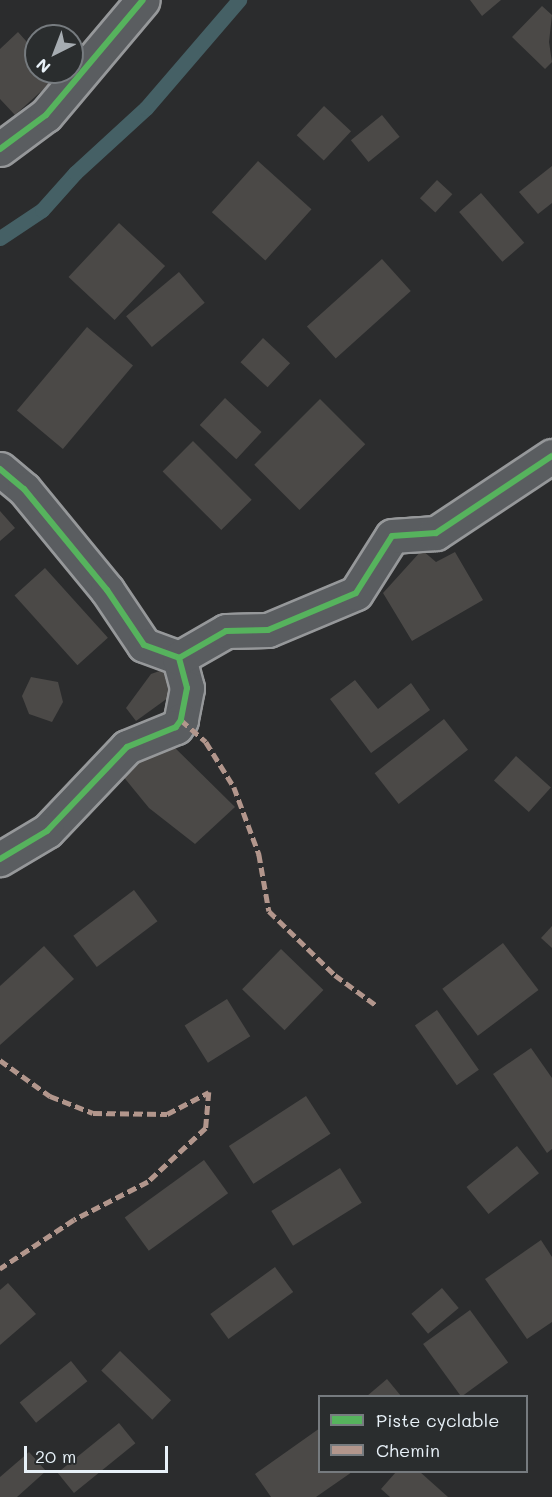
<!DOCTYPE html>
<html>
<head>
<meta charset="utf-8">
<style>
  body { margin:0 }
  #map { position:relative; width:552px; height:1497px; overflow:hidden; background:#2b2c2d; font-family:Mali,sans-serif }
  div>[style] { position:absolute }
  .stream>* { height:15px; margin:-7.5px; padding:0 7.5px; transform-origin:7.5px; border-radius:7.5px; background:#456065 }
  .building>* { inset:0; background:#4b4947; transform-origin:0 0 }
  .roads { filter:drop-shadow(2px 0 #96989a) drop-shadow(-2px 0 #96989a) drop-shadow(0 2px #96989a) drop-shadow(0 -2px #96989a) }
  .minor>* { height:33px; margin:-16.5px; padding:0 16.5px; transform-origin:16.5px; border-radius:16.5px; background:#5a5d60 }
  .quiet>* { height:4.5px; margin-top:-2.25px; transform-origin:0; background:repeating-linear-gradient(90deg,#b2968c 0 9px,transparent 0 13.5px) }
  .cycleway>* { height:6px; margin:-3px; padding:0 3px; transform-origin:3px; border-radius:3px; background:#56b35d }
  span { translate:-50% -50%; white-space:nowrap; text-align:center; line-height:1.15; -webkit-text-stroke:4.5px #2a2d2e; paint-order:stroke }
  .legend { position:absolute; left:318px; top:1395px; width:210px; height:78px; box-sizing:border-box; background:#2a2d2e; border:2px solid #767b7f; margin:0; padding:8px 10px; list-style:none; font-size:18px; color:#e8f1f8 }
  .legend li { display:flex; align-items:center; gap:12px; height:30px }
  .legend b { width:30px; border:2px solid #767b7f }
  .north { position:absolute; left:24px; top:24px; width:60px; height:60px; box-sizing:border-box; background:#2a2d2e; border:2px solid #767b7f; border-radius:50%; rotate:222deg; font-size:16px; font-weight:700; line-height:24px; text-align:center; color:#e8f1f8 }
  .north::after { content:''; display:block; margin:auto; width:21px; height:27px; background:#a6acb1; clip-path:polygon(50% 0,100% 100%,50% 72%,0 100%) }
  .scale { position:absolute; left:24px; top:1446px; width:144px; height:27px; box-sizing:border-box; border:3px solid #e8f1f8; border-top:0; padding-left:8px; font-size:18px; line-height:21px; white-space:nowrap; color:#e8f1f8; -webkit-text-stroke:4px #2a2d2e; paint-order:stroke }
</style>
</head>
<body>
<div id="map">
  <div class="stream">
    <i style="left:0;top:238px;width:50px;rotate:-33.7deg"></i>
    <i style="left:42px;top:210px;width:50px;rotate:-48.3deg"></i>
    <i style="left:75px;top:173px;width:96px;rotate:-42.5deg"></i>
    <i style="left:146px;top:108px;width:143px;rotate:-49.3deg"></i>
  </div>
  <div class="building">
    <i style="clip-path:polygon(470px 0,501px 0,482px 16px)"></i>
    <i style="clip-path:polygon(542px 6px,552px 15px,549px 42px,552px 62px,545px 69px,512px 37px)"></i>
    <i style="clip-path:polygon(18px 32px,36px 52px,36px 72px,54px 72px,58px 76px,15px 115px,0 99px,0 49px)"></i>
    <i style="left:324px;top:106px;width:37px;height:40px;rotate:43deg"></i>
    <i style="left:382px;top:115px;width:28px;height:40px;rotate:51deg"></i>
    <i style="left:258px;top:161px;width:72px;height:69px;rotate:42deg"></i>
    <i style="clip-path:polygon(552px 166px,552px 203px,538px 214px,519px 192px)"></i>
    <i style="left:437px;top:180px;width:21px;height:25px;rotate:43deg"></i>
    <i style="left:481px;top:193px;width:66px;height:29px;rotate:49deg"></i>
    <i style="left:119px;top:223px;width:63px;height:74px;rotate:43deg"></i>
    <i style="left:382px;top:259px;width:43px;height:101px;rotate:48deg"></i>
    <i style="left:179px;top:272px;width:40px;height:69px;rotate:50deg"></i>
    <i style="left:87px;top:327px;width:60px;height:109px;rotate:40deg"></i>
    <i style="left:263px;top:338px;width:37px;height:33px;rotate:43deg"></i>
    <i style="left:225px;top:398px;width:50px;height:37px;rotate:43deg"></i>
    <i style="left:320px;top:399px;width:64px;height:93px;rotate:45deg"></i>
    <i style="left:193px;top:441px;width:83px;height:43px;rotate:45deg"></i>
    <i style="clip-path:polygon(0 511px,15px 528px,0 541px)"></i>
    <i style="clip-path:polygon(422px 550px,436px 562px,455px 552px,483px 600px,412px 641px,383px 593px)"></i>
    <i style="left:45px;top:568px;width:94px;height:41px;rotate:48deg"></i>
    <i style="clip-path:polygon(168px 668px,172px 695px,136px 721px,126px 708px,151px 674px)"></i>
    <i style="clip-path:polygon(31px 677px,58px 682px,63px 702px,52px 722px,29px 714px,22px 696px)"></i>
    <i style="clip-path:polygon(355px 680px,378px 709px,411px 683px,430px 710px,371px 753px,330px 699px)"></i>
    <i style="left:444px;top:719px;width:39px;height:88px;rotate:52deg"></i>
    <i style="clip-path:polygon(165px 738px,235px 807px,195px 844px,149px 808px,122px 775px)"></i>
    <i style="left:516px;top:756px;width:47px;height:33px;rotate:42deg"></i>
    <i style="left:134px;top:890px;width:39px;height:76px;rotate:53deg"></i>
    <i style="clip-path:polygon(552px 926px,552px 948px,541px 938px)"></i>
    <i style="left:503px;top:943px;width:59px;height:76px;rotate:53deg"></i>
    <i style="clip-path:polygon(44px 946px,74px 979px,0 1045px,0 986px)"></i>
    <i style="left:281px;top:949px;width:59px;height:56px;rotate:44deg"></i>
    <i style="left:227px;top:999px;width:44px;height:50px;rotate:58deg"></i>
    <i style="left:437px;top:1010px;width:73px;height:27px;rotate:55deg"></i>
    <i style="clip-path:polygon(531px 1048px,552px 1078px,552px 1149px,547px 1153px,493px 1074px)"></i>
    <i style="left:306px;top:1096px;width:45px;height:92px;rotate:57deg"></i>
    <i style="left:517px;top:1146px;width:35px;height:65px;rotate:51deg"></i>
    <i style="left:204px;top:1160px;width:41px;height:98px;rotate:54deg"></i>
    <i style="left:340px;top:1168px;width:41px;height:81px;rotate:58deg"></i>
    <i style="clip-path:polygon(541px 1240px,552px 1257px,552px 1322px,527px 1339px,485px 1279px)"></i>
    <i style="left:275px;top:1267px;width:31px;height:80px;rotate:54deg"></i>
    <i style="clip-path:polygon(8px 1283px,36px 1314px,0 1345px,0 1290px)"></i>
    <i style="left:442px;top:1288px;width:26px;height:40px;rotate:50deg"></i>
    <i style="left:470px;top:1310px;width:65px;height:58px;rotate:54deg"></i>
    <i style="left:120px;top:1351px;width:71px;height:27px;rotate:44deg"></i>
    <i style="left:71px;top:1361px;width:26px;height:66px;rotate:51deg"></i>
    <i style="clip-path:polygon(387px 1379px,401px 1396px,367px 1396px)"></i>
    <i style="left:119px;top:1423px;width:26px;height:79px;rotate:51deg"></i>
    <i style="clip-path:polygon(320px 1428px,320px 1472px,352px 1472px,316px 1497px,271px 1497px,255px 1474px)"></i>
    <i style="clip-path:polygon(29px 1452px,46px 1471px,17px 1497px,0 1497px,0 1477px)"></i>
    <i style="clip-path:polygon(396px 1472px,420px 1472px,448px 1497px,390px 1497px,381px 1489px)"></i>
  </div>
  <div class="roads">
    <div class="minor">
      <i style="left:0;top:149px;width:57px;rotate:-36.5deg"></i>
      <i style="left:46px;top:115px;width:150px;rotate:-49.9deg"></i>
      <i style="left:0;top:469px;width:31px;rotate:40deg"></i>
      <i style="left:24px;top:489px;width:131px;rotate:50.6deg"></i>
      <i style="left:107px;top:590px;width:66px;rotate:56.1deg"></i>
      <i style="left:144px;top:645px;width:37px;rotate:20deg"></i>
      <i style="left:179px;top:658px;width:31px;rotate:75deg"></i>
      <i style="left:187px;top:688px;width:33px;rotate:101deg"></i>
      <i style="left:181px;top:720px;width:9px;rotate:126deg"></i>
      <i style="left:176px;top:727px;width:53px;rotate:157.8deg"></i>
      <i style="left:127px;top:747px;width:116px;rotate:133.6deg"></i>
      <i style="left:47px;top:831px;width:55px;rotate:149.2deg"></i>
      <i style="left:179px;top:658px;width:54px;rotate:-29.9deg"></i>
      <i style="left:226px;top:631px;width:42px;rotate:-1.4deg"></i>
      <i style="left:268px;top:630px;width:95px;rotate:-22.8deg"></i>
      <i style="left:356px;top:593px;width:67px;rotate:-57.7deg"></i>
      <i style="left:392px;top:536px;width:44px;rotate:-3.9deg"></i>
      <i style="left:436px;top:533px;width:139px;rotate:-33.6deg"></i>
    </div>
  </div>
  <div class="quiet">
    <i style="left:181px;top:720px;width:33px;rotate:41deg"></i>
    <i style="left:206px;top:742px;width:53px;rotate:58.1deg"></i>
    <i style="left:234px;top:787px;width:72px;rotate:69.5deg"></i>
    <i style="left:259px;top:854px;width:58px;rotate:80deg"></i>
    <i style="left:269px;top:911px;width:92px;rotate:44.1deg"></i>
    <i style="left:335px;top:975px;width:52px;rotate:36.4deg"></i>
    <i style="left:0;top:1060px;width:62px;rotate:35.8deg"></i>
    <i style="left:50px;top:1096px;width:46px;rotate:21.6deg"></i>
    <i style="left:93px;top:1113px;width:74px;rotate:0.8deg"></i>
    <i style="left:167px;top:1114px;width:47px;rotate:-27.6deg"></i>
    <i style="left:209px;top:1092px;width:36px;rotate:95deg"></i>
    <i style="left:206px;top:1128px;width:79px;rotate:137deg"></i>
    <i style="left:148px;top:1182px;width:83px;rotate:152.8deg"></i>
    <i style="left:74px;top:1220px;width:89px;rotate:146.5deg"></i>
  </div>
  <div class="cycleway">
    <i style="left:0;top:149px;width:57px;rotate:-36.5deg"></i>
    <i style="left:46px;top:115px;width:150px;rotate:-49.9deg"></i>
    <i style="left:0;top:469px;width:31px;rotate:40deg"></i>
    <i style="left:24px;top:489px;width:131px;rotate:50.6deg"></i>
    <i style="left:107px;top:590px;width:66px;rotate:56.1deg"></i>
    <i style="left:144px;top:645px;width:37px;rotate:20deg"></i>
    <i style="left:179px;top:658px;width:31px;rotate:75deg"></i>
    <i style="left:187px;top:688px;width:33px;rotate:101deg"></i>
    <i style="left:181px;top:720px;width:9px;rotate:126deg"></i>
    <i style="left:176px;top:727px;width:53px;rotate:157.8deg"></i>
    <i style="left:127px;top:747px;width:116px;rotate:133.6deg"></i>
    <i style="left:47px;top:831px;width:55px;rotate:149.2deg"></i>
    <i style="left:179px;top:658px;width:54px;rotate:-29.9deg"></i>
    <i style="left:226px;top:631px;width:42px;rotate:-1.4deg"></i>
    <i style="left:268px;top:630px;width:95px;rotate:-22.8deg"></i>
    <i style="left:356px;top:593px;width:67px;rotate:-57.7deg"></i>
    <i style="left:392px;top:536px;width:44px;rotate:-3.9deg"></i>
    <i style="left:436px;top:533px;width:139px;rotate:-33.6deg"></i>
  </div>
  <ul class="legend">
  <li><b style="height:8px;background:#56b35d"></b>Piste cyclable</li>
  <li><b style="height:8px;background:#b2968c"></b>Chemin</li>
  </ul>
  <div class="north">N</div>
  <div class="scale">20 m</div>
</div>
</body>
</html>
